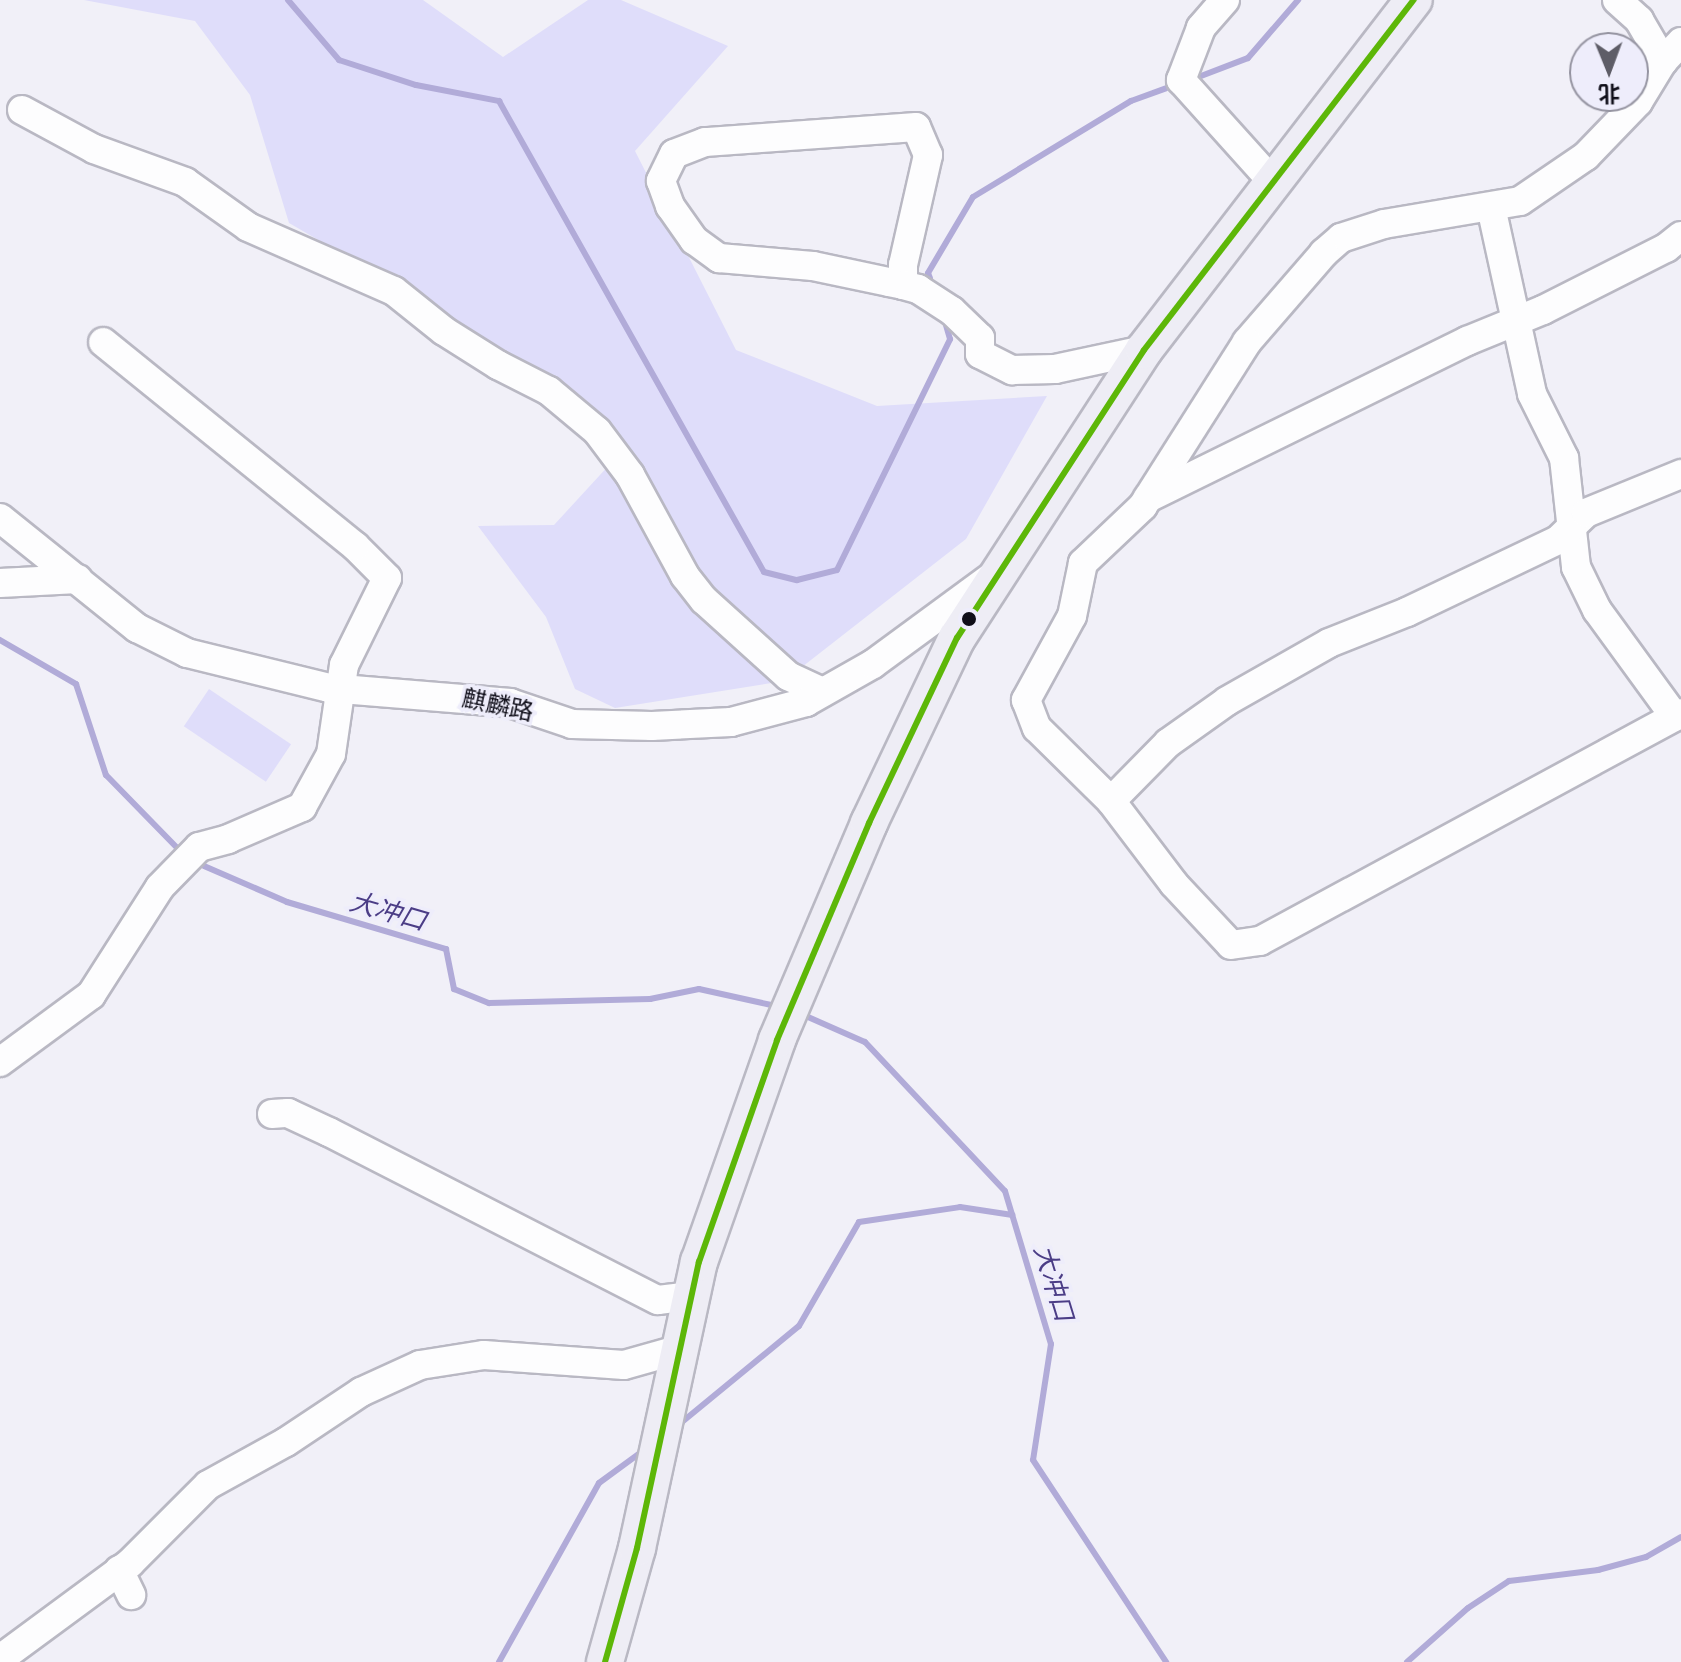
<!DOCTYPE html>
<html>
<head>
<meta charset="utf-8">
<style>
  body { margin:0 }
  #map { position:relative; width:1681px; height:1662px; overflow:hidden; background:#f1f0f8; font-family:"PT Sans Narrow","Noto Sans SC",sans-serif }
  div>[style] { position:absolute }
  .green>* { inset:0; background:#dfddfa; transform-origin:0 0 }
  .stream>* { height:6px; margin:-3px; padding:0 3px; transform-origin:3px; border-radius:3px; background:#b1abd8 }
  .roads { filter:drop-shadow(2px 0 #b9b8c3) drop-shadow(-2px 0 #b9b8c3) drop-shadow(0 2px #b9b8c3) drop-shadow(0 -2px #b9b8c3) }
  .minor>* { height:28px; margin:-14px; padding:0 14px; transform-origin:14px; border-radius:14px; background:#fdfdfe }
  .major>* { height:36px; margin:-18px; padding:0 18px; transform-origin:18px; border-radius:18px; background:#eeedf5 }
  .bus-1>* { height:6px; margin:-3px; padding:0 3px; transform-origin:3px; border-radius:3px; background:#5db708 }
  .dots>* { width:22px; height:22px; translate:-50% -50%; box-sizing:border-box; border:4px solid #eeedfb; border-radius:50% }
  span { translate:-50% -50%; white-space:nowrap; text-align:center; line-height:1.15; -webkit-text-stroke:7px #eeedfb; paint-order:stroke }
  .street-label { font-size:24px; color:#0f0e19 }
  .water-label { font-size:26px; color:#4b3d86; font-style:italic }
  .north { position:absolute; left:1569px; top:32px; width:80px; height:80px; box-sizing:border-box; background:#eeedfb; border:2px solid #9594a1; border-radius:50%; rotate:179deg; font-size:22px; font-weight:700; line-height:32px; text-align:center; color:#0f0e19 }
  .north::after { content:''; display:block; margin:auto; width:28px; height:36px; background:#5e5d67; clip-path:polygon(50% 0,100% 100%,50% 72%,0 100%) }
</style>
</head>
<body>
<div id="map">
  <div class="green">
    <i style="clip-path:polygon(84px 0,423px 0,503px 57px,588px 0,621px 0,728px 46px,635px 151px,736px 350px,877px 406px,1047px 396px,966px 539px,784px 681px,615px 708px,575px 689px,546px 617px,478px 526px,554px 525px,611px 463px,393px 283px,289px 223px,250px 95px,195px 21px)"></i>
    <i style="left:209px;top:689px;width:99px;height:45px;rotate:34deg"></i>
  </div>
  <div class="stream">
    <i style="left:288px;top:0;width:79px;rotate:49.6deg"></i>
    <i style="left:339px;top:60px;width:81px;rotate:18deg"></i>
    <i style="left:416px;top:85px;width:85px;rotate:10.9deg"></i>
    <i style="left:499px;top:101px;width:540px;rotate:60.64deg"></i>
    <i style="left:764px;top:572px;width:34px;rotate:14deg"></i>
    <i style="left:797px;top:580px;width:41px;rotate:-14deg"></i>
    <i style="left:837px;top:570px;width:257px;rotate:-63.9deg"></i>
    <i style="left:950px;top:339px;width:15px;rotate:-106deg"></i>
    <i style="left:1201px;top:76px;width:50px;rotate:-21deg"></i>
    <i style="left:1248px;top:58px;width:77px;rotate:-49.2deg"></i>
    <i style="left:930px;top:278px;width:5px;rotate:-112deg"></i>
    <i style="left:928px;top:273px;width:88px;rotate:-59.4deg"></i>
    <i style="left:973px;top:197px;width:185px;rotate:-31.3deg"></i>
    <i style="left:1131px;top:101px;width:37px;rotate:-20deg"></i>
    <i style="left:0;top:640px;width:88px;rotate:30.1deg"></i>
    <i style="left:76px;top:684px;width:96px;rotate:71.8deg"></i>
    <i style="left:106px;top:775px;width:109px;rotate:45.7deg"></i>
    <i style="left:204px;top:866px;width:90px;rotate:23.4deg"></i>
    <i style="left:287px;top:902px;width:166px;rotate:16.5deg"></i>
    <i style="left:446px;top:949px;width:41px;rotate:78.7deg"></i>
    <i style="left:454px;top:989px;width:38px;rotate:22deg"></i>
    <i style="left:489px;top:1003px;width:161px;rotate:-1.4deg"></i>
    <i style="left:650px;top:999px;width:50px;rotate:-11.5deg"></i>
    <i style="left:699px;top:989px;width:74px;rotate:12.5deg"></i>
    <i style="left:808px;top:1017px;width:62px;rotate:23.7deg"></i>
    <i style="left:865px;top:1042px;width:204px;rotate:46.8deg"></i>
    <i style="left:1005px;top:1191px;width:160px;rotate:73.3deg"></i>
    <i style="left:1051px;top:1344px;width:117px;rotate:98.8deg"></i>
    <i style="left:1033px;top:1460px;width:242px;rotate:56.6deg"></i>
    <i style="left:682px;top:1422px;width:151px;rotate:-39.4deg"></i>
    <i style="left:799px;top:1326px;width:120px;rotate:-60deg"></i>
    <i style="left:859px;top:1222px;width:102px;rotate:-8.4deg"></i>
    <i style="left:960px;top:1207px;width:53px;rotate:8.7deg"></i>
    <i style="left:499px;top:1662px;width:205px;rotate:-60.8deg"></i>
    <i style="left:599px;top:1483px;width:51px;rotate:-36.2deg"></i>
    <i style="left:1407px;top:1662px;width:81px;rotate:-41.5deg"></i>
    <i style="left:1468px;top:1608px;width:49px;rotate:-33.4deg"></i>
    <i style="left:1509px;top:1581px;width:90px;rotate:-7deg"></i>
    <i style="left:1598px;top:1570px;width:50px;rotate:-15.2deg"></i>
    <i style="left:1646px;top:1557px;width:40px;rotate:-29.7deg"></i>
  </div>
  <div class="roads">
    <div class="minor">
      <i style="left:1225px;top:0;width:37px;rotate:131deg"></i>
      <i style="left:1201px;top:28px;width:56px;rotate:111deg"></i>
      <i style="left:1181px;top:80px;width:137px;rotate:48deg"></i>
      <i style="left:1617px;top:0;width:30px;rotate:42deg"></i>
      <i style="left:1639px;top:20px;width:48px;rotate:59.7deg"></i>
      <i style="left:1681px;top:42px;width:26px;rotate:133deg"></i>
      <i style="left:1663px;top:61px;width:48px;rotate:121.4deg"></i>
      <i style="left:1638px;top:102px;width:75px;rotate:133.9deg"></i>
      <i style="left:1586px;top:156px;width:80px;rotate:145.7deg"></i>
      <i style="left:1520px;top:201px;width:138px;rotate:170.4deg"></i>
      <i style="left:1384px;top:224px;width:45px;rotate:162deg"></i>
      <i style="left:1341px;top:238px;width:23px;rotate:139deg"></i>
      <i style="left:1324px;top:253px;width:118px;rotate:130.9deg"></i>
      <i style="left:1247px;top:342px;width:194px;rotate:122.4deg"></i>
      <i style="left:1143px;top:506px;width:83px;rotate:136.5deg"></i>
      <i style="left:1083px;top:563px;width:54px;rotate:101.7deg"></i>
      <i style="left:1072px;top:616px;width:96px;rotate:118.7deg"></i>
      <i style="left:1026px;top:700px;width:30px;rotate:69deg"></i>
      <i style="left:1037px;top:728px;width:104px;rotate:44.6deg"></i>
      <i style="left:1111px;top:801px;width:104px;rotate:52.8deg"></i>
      <i style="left:1174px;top:884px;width:83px;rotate:46.9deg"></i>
      <i style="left:1231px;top:945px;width:29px;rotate:-8deg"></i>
      <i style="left:1260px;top:941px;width:479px;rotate:-28.4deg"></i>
      <i style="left:22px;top:110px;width:82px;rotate:28.4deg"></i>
      <i style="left:94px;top:149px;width:97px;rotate:19.9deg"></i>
      <i style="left:185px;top:182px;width:77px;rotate:35.5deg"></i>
      <i style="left:248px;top:227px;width:159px;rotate:23.7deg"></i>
      <i style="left:394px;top:291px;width:64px;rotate:38.7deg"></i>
      <i style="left:444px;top:331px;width:64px;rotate:32.2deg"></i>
      <i style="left:498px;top:365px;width:57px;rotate:27deg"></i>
      <i style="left:549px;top:391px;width:62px;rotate:39.8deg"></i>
      <i style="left:597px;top:431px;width:55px;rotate:53.1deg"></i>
      <i style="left:630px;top:475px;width:115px;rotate:61.4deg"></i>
      <i style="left:685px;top:576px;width:31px;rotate:52deg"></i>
      <i style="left:704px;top:600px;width:113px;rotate:42.1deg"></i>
      <i style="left:788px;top:676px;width:38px;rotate:25deg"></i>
      <i style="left:1491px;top:207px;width:191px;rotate:77.6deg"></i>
      <i style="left:1532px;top:394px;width:72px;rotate:63.4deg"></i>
      <i style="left:1564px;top:458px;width:110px;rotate:83.7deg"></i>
      <i style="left:1576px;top:567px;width:48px;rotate:64deg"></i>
      <i style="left:1597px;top:610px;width:132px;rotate:53.9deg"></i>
      <i style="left:903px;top:285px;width:20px;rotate:-90deg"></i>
      <i style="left:903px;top:265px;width:113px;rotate:-77.2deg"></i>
      <i style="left:928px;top:155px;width:30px;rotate:-113deg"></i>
      <i style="left:916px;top:127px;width:212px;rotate:175.9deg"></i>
      <i style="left:705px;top:142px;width:33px;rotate:159deg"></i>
      <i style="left:674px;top:154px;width:30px;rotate:116deg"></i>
      <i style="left:661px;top:181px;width:27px;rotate:70deg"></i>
      <i style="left:670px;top:206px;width:42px;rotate:54.8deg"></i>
      <i style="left:694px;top:240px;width:31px;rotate:36deg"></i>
      <i style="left:719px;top:258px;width:94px;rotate:4.9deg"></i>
      <i style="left:813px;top:266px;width:78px;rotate:11.9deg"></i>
      <i style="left:889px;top:282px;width:14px;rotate:12deg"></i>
      <i style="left:903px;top:285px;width:16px;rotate:15deg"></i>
      <i style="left:918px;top:289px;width:40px;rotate:32.9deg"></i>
      <i style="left:952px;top:311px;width:39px;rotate:44deg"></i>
      <i style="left:980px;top:338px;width:16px;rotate:90deg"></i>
      <i style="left:980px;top:354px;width:36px;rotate:27deg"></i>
      <i style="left:1012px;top:370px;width:43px;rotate:-1.3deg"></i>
      <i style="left:1055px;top:369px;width:91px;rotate:-12.1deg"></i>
      <i style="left:1148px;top:498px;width:356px;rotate:-26.2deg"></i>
      <i style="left:1467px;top:341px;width:82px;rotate:-22.2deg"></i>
      <i style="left:1543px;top:310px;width:138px;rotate:-26.8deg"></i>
      <i style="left:1666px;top:248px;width:19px;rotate:-39deg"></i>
      <i style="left:0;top:518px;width:176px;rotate:38.8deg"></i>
      <i style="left:137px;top:628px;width:56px;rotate:26.6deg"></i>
      <i style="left:187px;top:653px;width:146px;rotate:13.8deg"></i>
      <i style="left:329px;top:688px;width:182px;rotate:4.7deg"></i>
      <i style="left:510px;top:703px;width:65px;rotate:18.7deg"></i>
      <i style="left:572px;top:724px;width:80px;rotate:1.4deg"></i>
      <i style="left:652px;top:726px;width:79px;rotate:-2.9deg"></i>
      <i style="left:731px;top:722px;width:78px;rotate:-14.9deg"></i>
      <i style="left:806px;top:702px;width:77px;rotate:-29.6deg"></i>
      <i style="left:873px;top:664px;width:145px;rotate:-36.3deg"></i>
      <i style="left:0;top:583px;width:78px;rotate:-2.9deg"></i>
      <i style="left:1111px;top:801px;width:81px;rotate:-45.5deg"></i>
      <i style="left:1168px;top:743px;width:72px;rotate:-35.4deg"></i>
      <i style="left:1227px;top:701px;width:117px;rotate:-29.6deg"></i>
      <i style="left:1329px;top:643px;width:84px;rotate:-21.7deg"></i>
      <i style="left:1407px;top:612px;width:167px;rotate:-25.5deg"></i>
      <i style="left:1558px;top:540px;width:39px;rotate:-44deg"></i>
      <i style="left:1586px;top:513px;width:103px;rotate:-22.3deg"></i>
      <i style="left:0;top:1062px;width:113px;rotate:-36.4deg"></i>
      <i style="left:91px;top:995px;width:128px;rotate:-57.4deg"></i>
      <i style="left:160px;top:887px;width:56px;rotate:-45.7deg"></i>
      <i style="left:199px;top:847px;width:30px;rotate:-15deg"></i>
      <i style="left:228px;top:839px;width:81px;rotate:-23.4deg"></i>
      <i style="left:302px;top:807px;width:60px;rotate:-61.3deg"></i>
      <i style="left:331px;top:754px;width:90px;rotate:-81.7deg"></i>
      <i style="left:344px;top:665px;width:97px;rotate:-63.7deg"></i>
      <i style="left:387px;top:578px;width:45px;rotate:-135deg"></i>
      <i style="left:355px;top:546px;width:324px;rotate:-141deg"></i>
      <i style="left:272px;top:1114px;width:16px;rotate:-4deg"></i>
      <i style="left:288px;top:1113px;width:45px;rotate:24.9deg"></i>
      <i style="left:329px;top:1132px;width:369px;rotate:27.1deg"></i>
      <i style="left:658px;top:1300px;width:34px;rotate:-7deg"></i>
      <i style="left:119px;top:1570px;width:28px;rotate:64deg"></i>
      <i style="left:0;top:1659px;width:162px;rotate:-36.4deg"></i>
      <i style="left:130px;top:1563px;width:110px;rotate:-45deg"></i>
      <i style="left:208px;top:1485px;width:89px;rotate:-28.9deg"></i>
      <i style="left:286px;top:1442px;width:90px;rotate:-33.7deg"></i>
      <i style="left:361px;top:1392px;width:65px;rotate:-24.6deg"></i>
      <i style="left:420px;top:1365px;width:65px;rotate:-8.9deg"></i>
      <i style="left:484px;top:1355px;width:140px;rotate:4.1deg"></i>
      <i style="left:624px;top:1365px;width:59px;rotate:-15.7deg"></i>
    </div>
    <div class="major">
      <i style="left:605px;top:1662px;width:118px;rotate:-74.3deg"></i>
      <i style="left:637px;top:1548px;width:293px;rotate:-77.8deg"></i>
      <i style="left:699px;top:1262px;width:235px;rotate:-70.6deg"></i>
      <i style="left:777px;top:1040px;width:236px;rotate:-67deg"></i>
      <i style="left:869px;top:823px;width:205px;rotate:-64.6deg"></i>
      <i style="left:957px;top:638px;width:343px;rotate:-57deg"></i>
      <i style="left:1144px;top:350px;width:442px;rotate:-52.4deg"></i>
    </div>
  </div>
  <div class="bus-1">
    <i style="left:605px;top:1662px;width:118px;rotate:-74.3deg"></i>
    <i style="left:637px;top:1548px;width:293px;rotate:-77.8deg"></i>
    <i style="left:699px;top:1262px;width:235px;rotate:-70.6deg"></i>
    <i style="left:777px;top:1040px;width:236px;rotate:-67deg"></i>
    <i style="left:869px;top:823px;width:205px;rotate:-64.6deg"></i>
    <i style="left:957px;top:638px;width:343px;rotate:-57deg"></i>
    <i style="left:1144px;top:350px;width:442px;rotate:-52.4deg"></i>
  </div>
  <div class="dots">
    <i style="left:969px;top:619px;background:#0f0e19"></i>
  </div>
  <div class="street-label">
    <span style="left:498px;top:705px;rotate:12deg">麒麟路</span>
  </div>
  <div class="water-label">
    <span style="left:388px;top:911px;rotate:16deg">大冲口</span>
    <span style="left:1054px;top:1283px;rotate:73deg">大冲口</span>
  </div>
  <div class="north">北</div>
</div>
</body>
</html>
